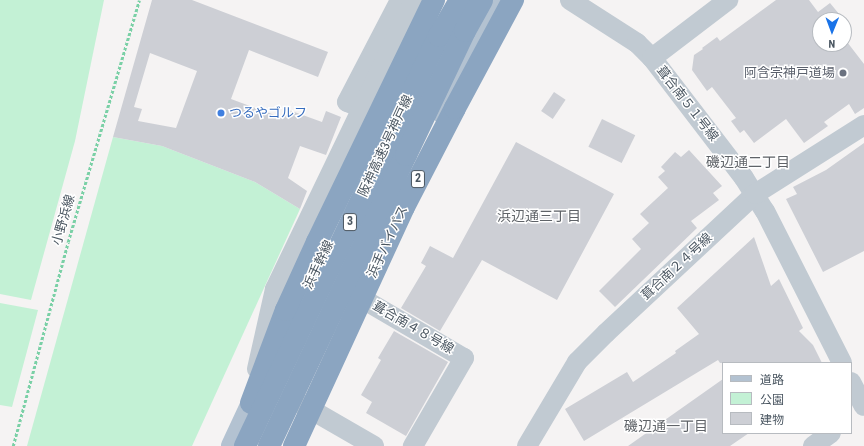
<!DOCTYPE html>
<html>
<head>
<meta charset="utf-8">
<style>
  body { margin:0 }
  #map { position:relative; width:864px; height:446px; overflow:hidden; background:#f5f3f3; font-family:"Roboto Condensed","Noto Sans JP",sans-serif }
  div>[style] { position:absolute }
  .green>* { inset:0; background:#c3f1d5 }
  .building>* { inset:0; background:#cdcfd5; transform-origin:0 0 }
  .path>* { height:2.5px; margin-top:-1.25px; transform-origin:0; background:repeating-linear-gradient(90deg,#7ad0a6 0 3px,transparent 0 5px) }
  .minor>* { height:20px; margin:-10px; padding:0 10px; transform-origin:10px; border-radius:10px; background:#c1cad2 }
  .major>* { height:22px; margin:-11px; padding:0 11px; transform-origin:11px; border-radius:11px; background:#b3c2d1 }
  .highway>* { height:22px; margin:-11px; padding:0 11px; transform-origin:11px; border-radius:11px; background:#8ba5c1 }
  .dots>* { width:11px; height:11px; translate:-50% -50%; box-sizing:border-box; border:2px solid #fff; border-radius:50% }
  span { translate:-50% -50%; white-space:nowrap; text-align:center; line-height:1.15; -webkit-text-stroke:3px #fff; paint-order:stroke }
  .shield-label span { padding:1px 3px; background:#fff; border:1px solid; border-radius:3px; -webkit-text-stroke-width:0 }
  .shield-label { font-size:12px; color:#4a5661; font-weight:700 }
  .worship-label { font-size:13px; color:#5b616d }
  .right { translate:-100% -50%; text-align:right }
  .street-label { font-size:13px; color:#4a5661 }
  .shop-label { font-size:13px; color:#366cbe }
  .left { translate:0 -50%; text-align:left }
  .neighbourhood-label { font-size:14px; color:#5f6368 }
  .legend { position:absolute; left:722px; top:362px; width:130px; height:72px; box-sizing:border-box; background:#fff; border:1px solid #b7bbc0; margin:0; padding:5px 7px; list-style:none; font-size:12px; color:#4a5661 }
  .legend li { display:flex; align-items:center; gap:8px; height:20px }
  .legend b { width:20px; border:1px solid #b7bbc0 }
  .north { position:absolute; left:812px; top:12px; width:40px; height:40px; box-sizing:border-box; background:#fff; border:1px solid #b7bbc0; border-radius:50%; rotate:181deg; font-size:11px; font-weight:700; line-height:16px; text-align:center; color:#4a5661 }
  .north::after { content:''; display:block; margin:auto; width:14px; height:18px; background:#1a73e8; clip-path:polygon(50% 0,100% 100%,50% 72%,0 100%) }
</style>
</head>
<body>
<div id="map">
  <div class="green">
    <i style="clip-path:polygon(0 0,104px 0,75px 141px,31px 300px,0 294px)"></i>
    <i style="clip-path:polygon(113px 137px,162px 146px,255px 182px,300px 209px,192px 446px,27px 446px)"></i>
    <i style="clip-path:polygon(0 303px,38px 310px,12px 407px,0 405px)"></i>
  </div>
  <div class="building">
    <i style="clip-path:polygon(evenodd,152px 0,192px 0,328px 52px,318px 77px,249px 50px,231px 99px,283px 118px,286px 109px,322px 122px,326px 111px,341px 117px,326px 155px,300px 146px,288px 178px,307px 191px,300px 209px,255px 182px,162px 146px,113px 137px,152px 0,150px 53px,197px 71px,176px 128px,138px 121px,142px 109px,134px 107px,150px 53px)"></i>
    <i style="clip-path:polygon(776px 0,809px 0,818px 12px,830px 3px,844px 20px,820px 20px,820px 44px,844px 44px,844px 38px,864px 64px,864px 108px,855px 114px,849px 104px,824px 122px,828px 126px,804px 143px,786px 119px,754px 143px,744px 130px,740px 133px,731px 121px,736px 118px,712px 87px,707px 91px,692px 70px,694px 55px,703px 49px,702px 48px,717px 37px,720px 41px)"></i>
    <i style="left:554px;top:92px;width:14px;height:23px;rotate:34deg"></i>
    <i style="left:602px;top:119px;width:37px;height:31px;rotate:26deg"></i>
    <i style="clip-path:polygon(516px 142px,614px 194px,557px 300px,482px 260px,440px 331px,401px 308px,426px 266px,421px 263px,430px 246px,453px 258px)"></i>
    <i style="clip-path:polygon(864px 143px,864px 251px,823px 272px,786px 199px,797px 194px,793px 187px,826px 170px)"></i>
    <i style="clip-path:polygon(689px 150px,722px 186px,713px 193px,719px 200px,691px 221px,697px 228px,615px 307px,599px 291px,641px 249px,632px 239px,649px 223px,640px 214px,668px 188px,658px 177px,665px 171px,661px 167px,675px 152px,681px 157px)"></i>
    <i style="clip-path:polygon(754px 237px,771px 286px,779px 279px,803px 328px,799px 331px,813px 345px,822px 363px,720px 363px,718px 360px,584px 441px,565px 409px,627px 372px,633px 382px,676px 353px,675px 351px,699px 334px,677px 308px)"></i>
    <i style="clip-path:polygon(394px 331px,448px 362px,406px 436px,366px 413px,372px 402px,361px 395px,381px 360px,378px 358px)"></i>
    <i style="clip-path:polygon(723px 379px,723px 433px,749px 433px,730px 446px,628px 446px)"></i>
  </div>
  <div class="path">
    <i style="left:13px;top:446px;width:211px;rotate:-74.9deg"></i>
    <i style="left:68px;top:242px;width:252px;rotate:-73.6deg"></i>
  </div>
  <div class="minor">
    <i style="left:570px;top:0;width:80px;rotate:32.7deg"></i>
    <i style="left:637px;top:43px;width:21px;rotate:45deg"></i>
    <i style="left:652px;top:58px;width:151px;rotate:52.5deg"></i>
    <i style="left:744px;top:178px;width:39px;rotate:58deg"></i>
    <i style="left:765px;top:211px;width:170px;rotate:63.1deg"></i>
    <i style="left:652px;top:58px;width:96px;rotate:-37.3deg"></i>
    <i style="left:362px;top:108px;width:16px;rotate:-158deg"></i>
    <i style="left:347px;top:102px;width:113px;rotate:-62.5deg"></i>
    <i style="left:356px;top:295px;width:125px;rotate:30.3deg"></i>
    <i style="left:464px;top:358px;width:102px;rotate:120.1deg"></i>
    <i style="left:257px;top:369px;width:82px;rotate:-77.3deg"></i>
    <i style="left:275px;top:289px;width:321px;rotate:-64.3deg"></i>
    <i style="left:851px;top:382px;width:27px;rotate:62deg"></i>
    <i style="left:303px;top:405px;width:82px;rotate:30deg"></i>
    <i style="left:527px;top:446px;width:98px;rotate:-59.2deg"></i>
    <i style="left:577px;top:362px;width:41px;rotate:-45deg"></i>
    <i style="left:606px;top:333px;width:204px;rotate:-43deg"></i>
    <i style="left:755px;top:194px;width:129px;rotate:-32.3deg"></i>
    <i style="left:813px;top:446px;width:22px;rotate:-36deg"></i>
  </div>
  <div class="major">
    <i style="left:443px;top:113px;width:123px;rotate:-66.6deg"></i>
    <i style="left:232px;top:446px;width:66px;rotate:-65deg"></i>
  </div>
  <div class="highway">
    <i style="left:251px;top:403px;width:99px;rotate:-69.4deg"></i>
    <i style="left:286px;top:310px;width:75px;rotate:-65.5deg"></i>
    <i style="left:317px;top:242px;width:269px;rotate:-64.2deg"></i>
    <i style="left:245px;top:446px;width:454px;rotate:-64.7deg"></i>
    <i style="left:439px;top:36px;width:42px;rotate:-59.7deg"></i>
    <i style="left:269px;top:446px;width:322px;rotate:-64.8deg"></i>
    <i style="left:406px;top:155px;width:137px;rotate:-64.6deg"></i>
    <i style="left:465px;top:31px;width:35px;rotate:-61deg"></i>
    <i style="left:294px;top:446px;width:263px;rotate:-65.3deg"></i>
    <i style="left:404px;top:207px;width:111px;rotate:-62.7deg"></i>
    <i style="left:455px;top:108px;width:123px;rotate:-61.8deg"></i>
  </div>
  <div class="dots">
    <i style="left:843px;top:73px;background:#6b7280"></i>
    <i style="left:221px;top:113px;background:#3f7fe0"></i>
  </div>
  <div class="shield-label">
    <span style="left:418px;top:179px">2</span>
    <span style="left:350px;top:222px">3</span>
  </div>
  <div class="worship-label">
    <span class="right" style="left:835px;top:73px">阿含宗神戸道場</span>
  </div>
  <div class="street-label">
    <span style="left:687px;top:104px;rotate:52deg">葺合南５１号線</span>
    <span style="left:386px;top:146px;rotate:-65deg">阪神高速3号神戸線</span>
    <span style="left:64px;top:220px;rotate:-74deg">小野浜線</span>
    <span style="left:388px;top:242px;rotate:-65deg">浜手バイパス</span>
    <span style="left:319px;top:265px;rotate:-64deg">浜手幹線</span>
    <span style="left:677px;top:267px;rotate:-43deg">葺合南２４号線</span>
    <span style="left:413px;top:328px;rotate:30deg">葺合南４８号線</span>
  </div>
  <div class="shop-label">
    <span class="left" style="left:229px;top:113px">つるやゴルフ</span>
  </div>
  <div class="neighbourhood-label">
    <span style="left:748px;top:162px">磯辺通二丁目</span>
    <span style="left:539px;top:216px">浜辺通三丁目</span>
    <span style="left:666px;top:426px">磯辺通一丁目</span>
  </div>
  <ul class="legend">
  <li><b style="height:5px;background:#b3c2d1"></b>道路</li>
  <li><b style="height:11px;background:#c3f1d5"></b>公園</li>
  <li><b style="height:11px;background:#cdcfd5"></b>建物</li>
  </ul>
  <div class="north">N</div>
</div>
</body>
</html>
